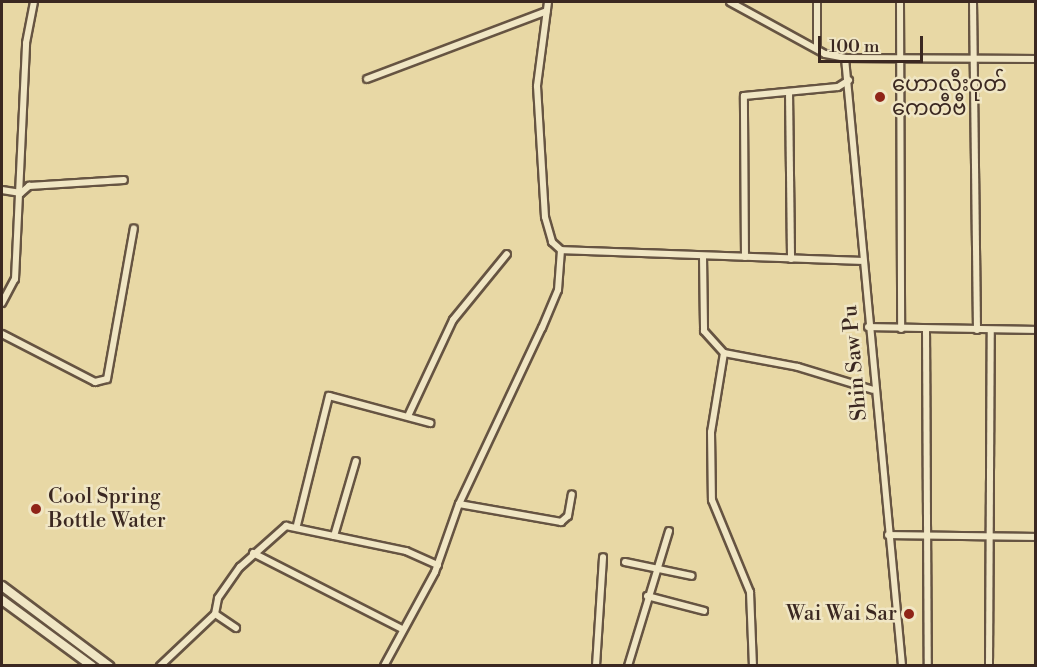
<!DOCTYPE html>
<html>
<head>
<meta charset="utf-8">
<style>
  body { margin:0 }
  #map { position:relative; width:1037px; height:667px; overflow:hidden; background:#e8d8a5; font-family:"Libre Bodoni","Noto Sans Myanmar",serif }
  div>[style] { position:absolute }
  .roads { filter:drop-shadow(2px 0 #665442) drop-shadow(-2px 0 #665442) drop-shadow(0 2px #665442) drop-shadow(0 -2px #665442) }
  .street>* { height:6px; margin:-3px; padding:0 3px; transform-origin:3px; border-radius:3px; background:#f0e6c4 }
  .secondary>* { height:8px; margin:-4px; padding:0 4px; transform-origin:4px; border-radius:4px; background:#f0e6c4 }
  .dots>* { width:16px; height:16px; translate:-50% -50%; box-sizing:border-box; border:3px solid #f0e6c4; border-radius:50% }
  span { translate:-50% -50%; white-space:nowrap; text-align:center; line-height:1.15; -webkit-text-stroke:5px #f0e6c4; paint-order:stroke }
  .poi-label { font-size:21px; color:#3b2821 }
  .left { translate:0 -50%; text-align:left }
  .right { translate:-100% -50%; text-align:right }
  .street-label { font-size:21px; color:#3b2821 }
  .frame { position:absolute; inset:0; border:3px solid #3b2821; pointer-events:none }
  .scale { position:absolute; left:818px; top:36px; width:105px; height:27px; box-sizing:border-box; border:3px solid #3b2821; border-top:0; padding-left:8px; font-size:18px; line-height:21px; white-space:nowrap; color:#3b2821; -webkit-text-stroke:4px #f0e6c4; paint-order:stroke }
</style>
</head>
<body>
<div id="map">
  <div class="roads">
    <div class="street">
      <i style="left:548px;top:2px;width:85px;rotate:97.5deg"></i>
      <i style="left:537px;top:86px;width:131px;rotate:86.5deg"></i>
      <i style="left:545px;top:217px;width:26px;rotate:74deg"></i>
      <i style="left:552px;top:242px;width:12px;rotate:42deg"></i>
      <i style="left:561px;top:250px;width:300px;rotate:2.1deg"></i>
      <i style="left:730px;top:2px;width:108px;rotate:28.7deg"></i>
      <i style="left:825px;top:54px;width:20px;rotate:11deg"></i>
      <i style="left:845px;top:58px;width:191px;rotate:0.3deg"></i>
      <i style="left:900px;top:2px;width:327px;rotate:89.8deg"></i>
      <i style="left:973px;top:2px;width:328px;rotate:89.3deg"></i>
      <i style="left:817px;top:49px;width:47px;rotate:-90deg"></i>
      <i style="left:845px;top:58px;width:611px;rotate:84.64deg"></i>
      <i style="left:367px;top:79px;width:192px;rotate:-20.7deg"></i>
      <i style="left:789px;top:92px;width:167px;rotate:89.3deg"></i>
      <i style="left:2px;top:190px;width:19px;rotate:9deg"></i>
      <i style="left:21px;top:193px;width:11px;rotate:-41deg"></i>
      <i style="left:29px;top:186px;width:95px;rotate:-3.6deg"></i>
      <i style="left:703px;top:256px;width:75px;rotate:89.2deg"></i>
      <i style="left:704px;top:331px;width:30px;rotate:48deg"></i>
      <i style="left:724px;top:353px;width:75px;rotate:10.7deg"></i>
      <i style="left:798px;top:367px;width:78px;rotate:17deg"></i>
      <i style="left:745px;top:257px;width:161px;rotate:-90.4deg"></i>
      <i style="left:744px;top:96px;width:94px;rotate:-5.5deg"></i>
      <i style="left:838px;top:87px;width:13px;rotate:-32deg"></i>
      <i style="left:2px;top:303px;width:27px;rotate:-62deg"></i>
      <i style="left:15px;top:279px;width:236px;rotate:-87.3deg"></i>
      <i style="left:26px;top:43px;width:42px;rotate:-79deg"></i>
      <i style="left:868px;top:327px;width:168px;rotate:1deg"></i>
      <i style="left:926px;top:329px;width:337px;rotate:89.7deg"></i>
      <i style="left:2px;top:334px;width:105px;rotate:27.3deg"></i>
      <i style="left:95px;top:382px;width:12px;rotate:-14deg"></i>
      <i style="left:107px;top:379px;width:153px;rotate:-79.9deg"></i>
      <i style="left:724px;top:353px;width:80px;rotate:99.3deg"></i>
      <i style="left:711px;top:432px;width:68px;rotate:89.2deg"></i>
      <i style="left:712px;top:500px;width:100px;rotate:67.6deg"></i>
      <i style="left:750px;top:592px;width:74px;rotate:87.7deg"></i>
      <i style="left:409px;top:414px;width:104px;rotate:-64.9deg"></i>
      <i style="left:453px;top:320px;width:85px;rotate:-50.7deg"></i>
      <i style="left:459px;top:504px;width:104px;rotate:10deg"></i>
      <i style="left:561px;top:522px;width:9px;rotate:-41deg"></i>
      <i style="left:568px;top:516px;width:22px;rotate:-80deg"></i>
      <i style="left:297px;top:525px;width:133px;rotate:-76.1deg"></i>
      <i style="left:329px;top:396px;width:105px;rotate:15deg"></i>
      <i style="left:888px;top:535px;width:148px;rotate:0.8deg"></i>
      <i style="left:334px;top:536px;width:78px;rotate:-73.7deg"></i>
      <i style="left:253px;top:553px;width:167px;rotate:27deg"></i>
      <i style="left:625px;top:562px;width:68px;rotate:11.8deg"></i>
      <i style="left:647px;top:596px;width:59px;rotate:14.7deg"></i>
      <i style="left:236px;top:628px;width:25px;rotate:-146deg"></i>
      <i style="left:215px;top:614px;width:16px;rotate:-79deg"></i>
      <i style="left:218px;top:598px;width:38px;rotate:-55deg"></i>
      <i style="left:240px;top:567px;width:62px;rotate:-41.7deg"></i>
      <i style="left:286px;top:526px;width:123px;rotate:11.8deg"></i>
      <i style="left:406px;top:551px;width:35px;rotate:24deg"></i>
      <i style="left:160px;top:666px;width:76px;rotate:-43.4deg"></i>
      <i style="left:384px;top:666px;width:107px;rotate:-61.5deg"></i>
      <i style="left:435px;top:572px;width:72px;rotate:-70.6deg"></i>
      <i style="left:459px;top:504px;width:195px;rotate:-64.8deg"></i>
      <i style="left:542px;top:328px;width:41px;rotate:-67.2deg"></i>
      <i style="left:558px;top:290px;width:40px;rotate:-85.7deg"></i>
      <i style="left:596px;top:666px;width:109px;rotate:-86.3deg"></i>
      <i style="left:628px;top:666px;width:141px;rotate:-73.1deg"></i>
      <i style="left:989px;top:666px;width:336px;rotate:-89.7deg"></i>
    </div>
    <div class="secondary">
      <i style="left:2px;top:586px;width:134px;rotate:36.8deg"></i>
      <i style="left:2px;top:600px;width:112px;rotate:36.3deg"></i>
    </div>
  </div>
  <div class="dots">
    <i style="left:880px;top:97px;background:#8f2418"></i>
    <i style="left:36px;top:509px;background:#8f2418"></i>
    <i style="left:909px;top:614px;background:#8f2418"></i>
  </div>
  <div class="poi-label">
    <span class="left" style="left:892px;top:97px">ဟောလီးဝုတ်<br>ကေတီဗီ</span>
    <span class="left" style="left:48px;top:509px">Cool Spring<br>Bottle Water</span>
    <span class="right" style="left:897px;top:614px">Wai Wai Sar</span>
  </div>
  <div class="street-label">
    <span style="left:855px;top:363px;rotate:-95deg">Shin Saw Pu</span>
  </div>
  <div class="frame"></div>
  <div class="scale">100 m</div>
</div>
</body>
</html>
